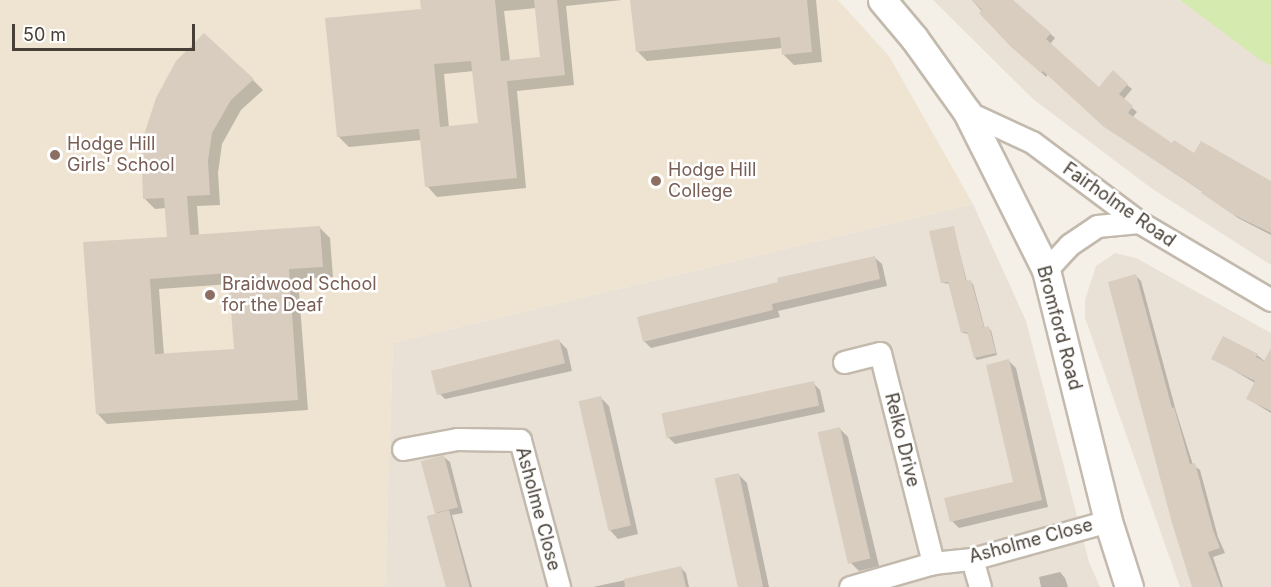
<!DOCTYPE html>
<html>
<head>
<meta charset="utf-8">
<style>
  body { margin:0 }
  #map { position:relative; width:1271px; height:587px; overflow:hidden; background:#f4f0e8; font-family:Inter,sans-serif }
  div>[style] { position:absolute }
  .residential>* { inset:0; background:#e9e1d6 }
  .education>* { inset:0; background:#eee4d1 }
  .green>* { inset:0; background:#d4eaaf }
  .shadow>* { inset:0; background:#0003 }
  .building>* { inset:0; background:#d9cdc0; transform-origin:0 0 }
  .roads { filter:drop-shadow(2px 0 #c3baad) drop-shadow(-2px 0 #c3baad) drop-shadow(0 2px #c3baad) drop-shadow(0 -2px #c3baad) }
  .minor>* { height:21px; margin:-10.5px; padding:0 10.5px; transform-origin:10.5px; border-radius:10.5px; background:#fff }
  .tertiary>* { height:27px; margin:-13.5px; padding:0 13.5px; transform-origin:13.5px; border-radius:13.5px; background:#fff }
  .dots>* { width:16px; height:16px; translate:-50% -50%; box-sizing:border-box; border:3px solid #fff; border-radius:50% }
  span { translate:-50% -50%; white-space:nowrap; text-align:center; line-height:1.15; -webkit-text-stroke:5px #fff; paint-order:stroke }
  .education-label { font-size:18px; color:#785e54 }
  .left { translate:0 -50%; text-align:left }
  .street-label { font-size:18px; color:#484036 }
  .scale { position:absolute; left:12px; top:24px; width:183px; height:27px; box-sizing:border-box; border:3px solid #484036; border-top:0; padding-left:8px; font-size:18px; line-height:21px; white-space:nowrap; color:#484036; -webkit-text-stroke:4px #fff; paint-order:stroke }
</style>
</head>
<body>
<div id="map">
  <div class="residential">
    <i style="clip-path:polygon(933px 0,1180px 0,1271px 66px,1271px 265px,1151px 188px,1033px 99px)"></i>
    <i style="clip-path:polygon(973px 204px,1026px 321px,1089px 562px,1100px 587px,385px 587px,393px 343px)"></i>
    <i style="clip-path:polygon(1115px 253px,1136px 258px,1271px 333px,1271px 587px,1180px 587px,1085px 318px,1085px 300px,1096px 266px)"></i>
  </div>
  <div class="education">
    <i style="clip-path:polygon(0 0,838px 0,889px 56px,973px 204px,393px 343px,385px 587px,0 587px)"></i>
  </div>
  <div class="green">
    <i style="clip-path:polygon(1180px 0,1271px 0,1271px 66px,1259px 59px)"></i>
  </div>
  <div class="shadow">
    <i style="clip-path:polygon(evenodd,422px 0,622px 0,566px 6px,574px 85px,517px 91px,526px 188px,437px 197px,427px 186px,422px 140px,349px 147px,338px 136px,423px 10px,422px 0,536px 8px,541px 58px,510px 61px,504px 11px,536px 8px,422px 0,474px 71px,479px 125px,449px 128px,444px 74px,474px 71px)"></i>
    <i style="clip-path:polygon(632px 0,816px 0,822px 62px,794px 65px,784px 55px,783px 48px,647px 61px,637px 51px)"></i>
    <i style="clip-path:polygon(972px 0,1012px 0,1055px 38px,1050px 44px,1099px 89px,1127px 85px,1132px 89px,1123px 100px,1137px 112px,1132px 118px,1173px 145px,1271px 183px,1271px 235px,1238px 218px,1203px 192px,1111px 131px,1048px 74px,1046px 77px,997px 29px)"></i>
    <i style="clip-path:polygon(evenodd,253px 80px,263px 90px,241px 110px,222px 144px,218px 173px,220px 205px,197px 206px,199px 236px,320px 228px,330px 238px,333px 277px,298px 279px,308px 410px,107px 424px,97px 413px,85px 244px,168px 238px,166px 208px,155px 209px,145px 199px,142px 144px,253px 80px,231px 284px,235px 350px,164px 355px,159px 289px,231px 284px)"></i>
    <i style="clip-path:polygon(953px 227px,967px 282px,973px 284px,985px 329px,991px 330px,997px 355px,977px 360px,975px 358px,969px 334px,963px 333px,950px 284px,943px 283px)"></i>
    <i style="clip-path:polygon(874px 257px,882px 264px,887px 286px,778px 311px,780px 317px,651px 348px,644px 341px)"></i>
    <i style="clip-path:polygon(1136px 276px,1141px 281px,1176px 411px,1193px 465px,1200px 470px,1218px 537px,1225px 553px,1213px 557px,1223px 587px,1194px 587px)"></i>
    <i style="clip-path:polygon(559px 341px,567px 349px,572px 371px,445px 399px,437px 391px)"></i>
    <i style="clip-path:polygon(1257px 355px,1271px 366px,1271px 413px,1248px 399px,1255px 383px,1213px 358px)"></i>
    <i style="clip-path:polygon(1009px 361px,1016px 368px,1048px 507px,959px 528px,952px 521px,1015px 483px)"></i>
    <i style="clip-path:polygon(813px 383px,820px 390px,825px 412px,675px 444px,667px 436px)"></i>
    <i style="clip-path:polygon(601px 398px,609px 406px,638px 534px,618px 539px,610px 530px)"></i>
    <i style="clip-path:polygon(839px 428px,848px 437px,879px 566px,859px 571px,851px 563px)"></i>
    <i style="clip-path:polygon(444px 457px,450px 462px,463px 513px,452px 515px,472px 587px,447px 587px,436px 512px)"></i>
    <i style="clip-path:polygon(738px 474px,747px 483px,769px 587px,740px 587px)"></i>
    <i style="clip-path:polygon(681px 568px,686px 573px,689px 587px,593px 587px)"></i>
    <i style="clip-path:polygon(1060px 572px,1065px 578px,1068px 587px,1041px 587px,1039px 577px)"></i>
  </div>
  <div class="building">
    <i style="clip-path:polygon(evenodd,420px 0,495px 0,501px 61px,540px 57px,534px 0,557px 0,565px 75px,507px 81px,517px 178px,425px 187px,419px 129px,337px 137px,325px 18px,421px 9px,420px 0,471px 61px,478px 123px,440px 127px,434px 64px,471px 61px)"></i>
    <i style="clip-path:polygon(630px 0,807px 0,812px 52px,782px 55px,780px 37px,636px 52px)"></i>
    <i style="clip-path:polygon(972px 0,1013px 0,1051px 33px,1046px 39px,1099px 87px,1113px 70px,1128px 84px,1119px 94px,1133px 106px,1128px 113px,1172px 143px,1174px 140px,1194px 153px,1201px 141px,1271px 181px,1271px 233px,1232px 214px,1201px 193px,1202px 191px,1104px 127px,1043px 71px,1041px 73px,1011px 47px,979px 13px,982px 10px)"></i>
    <i style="clip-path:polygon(evenodd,204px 33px,254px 79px,231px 100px,212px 133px,208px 161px,210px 195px,187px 196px,190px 235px,320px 226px,323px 267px,289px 269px,298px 400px,96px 414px,83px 242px,167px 237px,164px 198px,143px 199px,141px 144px,156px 98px,176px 61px,204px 33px,228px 273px,234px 349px,155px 354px,150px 279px,228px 273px)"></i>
    <i style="clip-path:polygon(954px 226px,966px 281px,971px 280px,984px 327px,978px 329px,989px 326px,996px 353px,974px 358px,967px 332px,961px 333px,948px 282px,941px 283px,929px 231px)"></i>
    <i style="clip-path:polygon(875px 256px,880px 279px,772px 304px,773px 310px,643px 342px,637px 317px,778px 282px,777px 278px)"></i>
    <i style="clip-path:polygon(1136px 274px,1172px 408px,1174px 407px,1190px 464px,1195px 463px,1213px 530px,1220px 548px,1208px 552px,1221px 587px,1192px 587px,1172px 523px,1108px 282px)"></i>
    <i style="clip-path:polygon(1223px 336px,1258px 354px,1256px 357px,1264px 361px,1271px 348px,1271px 411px,1246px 399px,1255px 381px,1211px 359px)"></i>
    <i style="left:559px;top:339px;width:25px;height:132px;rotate:76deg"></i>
    <i style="clip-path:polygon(1009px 359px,1042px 500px,950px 522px,944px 498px,1013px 482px,986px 365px)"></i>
    <i style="left:814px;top:381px;width:25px;height:156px;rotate:78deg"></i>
    <i style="left:601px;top:396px;width:133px;height:23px;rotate:77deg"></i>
    <i style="left:840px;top:427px;width:135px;height:23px;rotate:77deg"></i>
    <i style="left:444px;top:455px;width:54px;height:24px;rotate:75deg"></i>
    <i style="left:739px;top:473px;width:116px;height:25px;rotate:78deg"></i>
    <i style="left:449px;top:510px;width:80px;height:23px;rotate:75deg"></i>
    <i style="clip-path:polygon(681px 566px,686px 587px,625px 587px,624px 579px)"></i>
  </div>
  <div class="roads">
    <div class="minor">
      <i style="left:967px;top:112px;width:72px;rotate:24.8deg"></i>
      <i style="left:1032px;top:142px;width:134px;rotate:36.8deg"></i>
      <i style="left:1139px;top:222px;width:153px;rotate:30.6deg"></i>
      <i style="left:1046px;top:270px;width:34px;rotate:-47deg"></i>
      <i style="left:1069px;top:245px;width:34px;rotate:-34deg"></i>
      <i style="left:1097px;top:226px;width:42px;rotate:-5.4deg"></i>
      <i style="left:844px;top:362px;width:37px;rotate:-14deg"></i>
      <i style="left:880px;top:353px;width:217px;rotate:75.8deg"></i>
      <i style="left:403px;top:449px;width:55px;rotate:-10.5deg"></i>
      <i style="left:457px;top:439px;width:63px;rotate:0.9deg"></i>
      <i style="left:520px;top:440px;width:152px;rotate:75.1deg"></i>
      <i style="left:972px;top:559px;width:29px;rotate:74deg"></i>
      <i style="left:850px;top:587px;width:86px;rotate:-16.1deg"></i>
      <i style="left:933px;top:563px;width:39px;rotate:-6deg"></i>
      <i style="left:972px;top:559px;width:141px;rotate:-15.6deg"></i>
    </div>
    <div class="tertiary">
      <i style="left:882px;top:0;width:50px;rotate:49.9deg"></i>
      <i style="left:914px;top:38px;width:91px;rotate:54.4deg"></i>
      <i style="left:967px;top:112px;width:177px;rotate:63.4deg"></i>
      <i style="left:1046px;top:270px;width:259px;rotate:76.1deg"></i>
      <i style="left:1108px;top:521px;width:69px;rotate:72.3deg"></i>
    </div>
  </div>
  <div class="dots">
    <i style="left:55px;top:155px;background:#8d6e63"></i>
    <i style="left:656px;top:181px;background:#8d6e63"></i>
    <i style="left:210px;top:295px;background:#8d6e63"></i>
  </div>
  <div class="education-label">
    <span class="left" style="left:67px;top:155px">Hodge Hill<br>Girls' School</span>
    <span class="left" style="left:668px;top:181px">Hodge Hill<br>College</span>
    <span class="left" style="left:222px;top:295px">Braidwood School<br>for the Deaf</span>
  </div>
  <div class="street-label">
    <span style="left:1119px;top:205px;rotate:35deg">Fairholme Road</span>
    <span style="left:1059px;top:328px;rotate:75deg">Bromford Road</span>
    <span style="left:902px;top:440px;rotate:76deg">Relko Drive</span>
    <span style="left:538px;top:509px;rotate:75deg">Asholme Close</span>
    <span style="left:1031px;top:541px;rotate:-15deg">Asholme Close</span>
  </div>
  <div class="scale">50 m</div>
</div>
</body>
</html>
